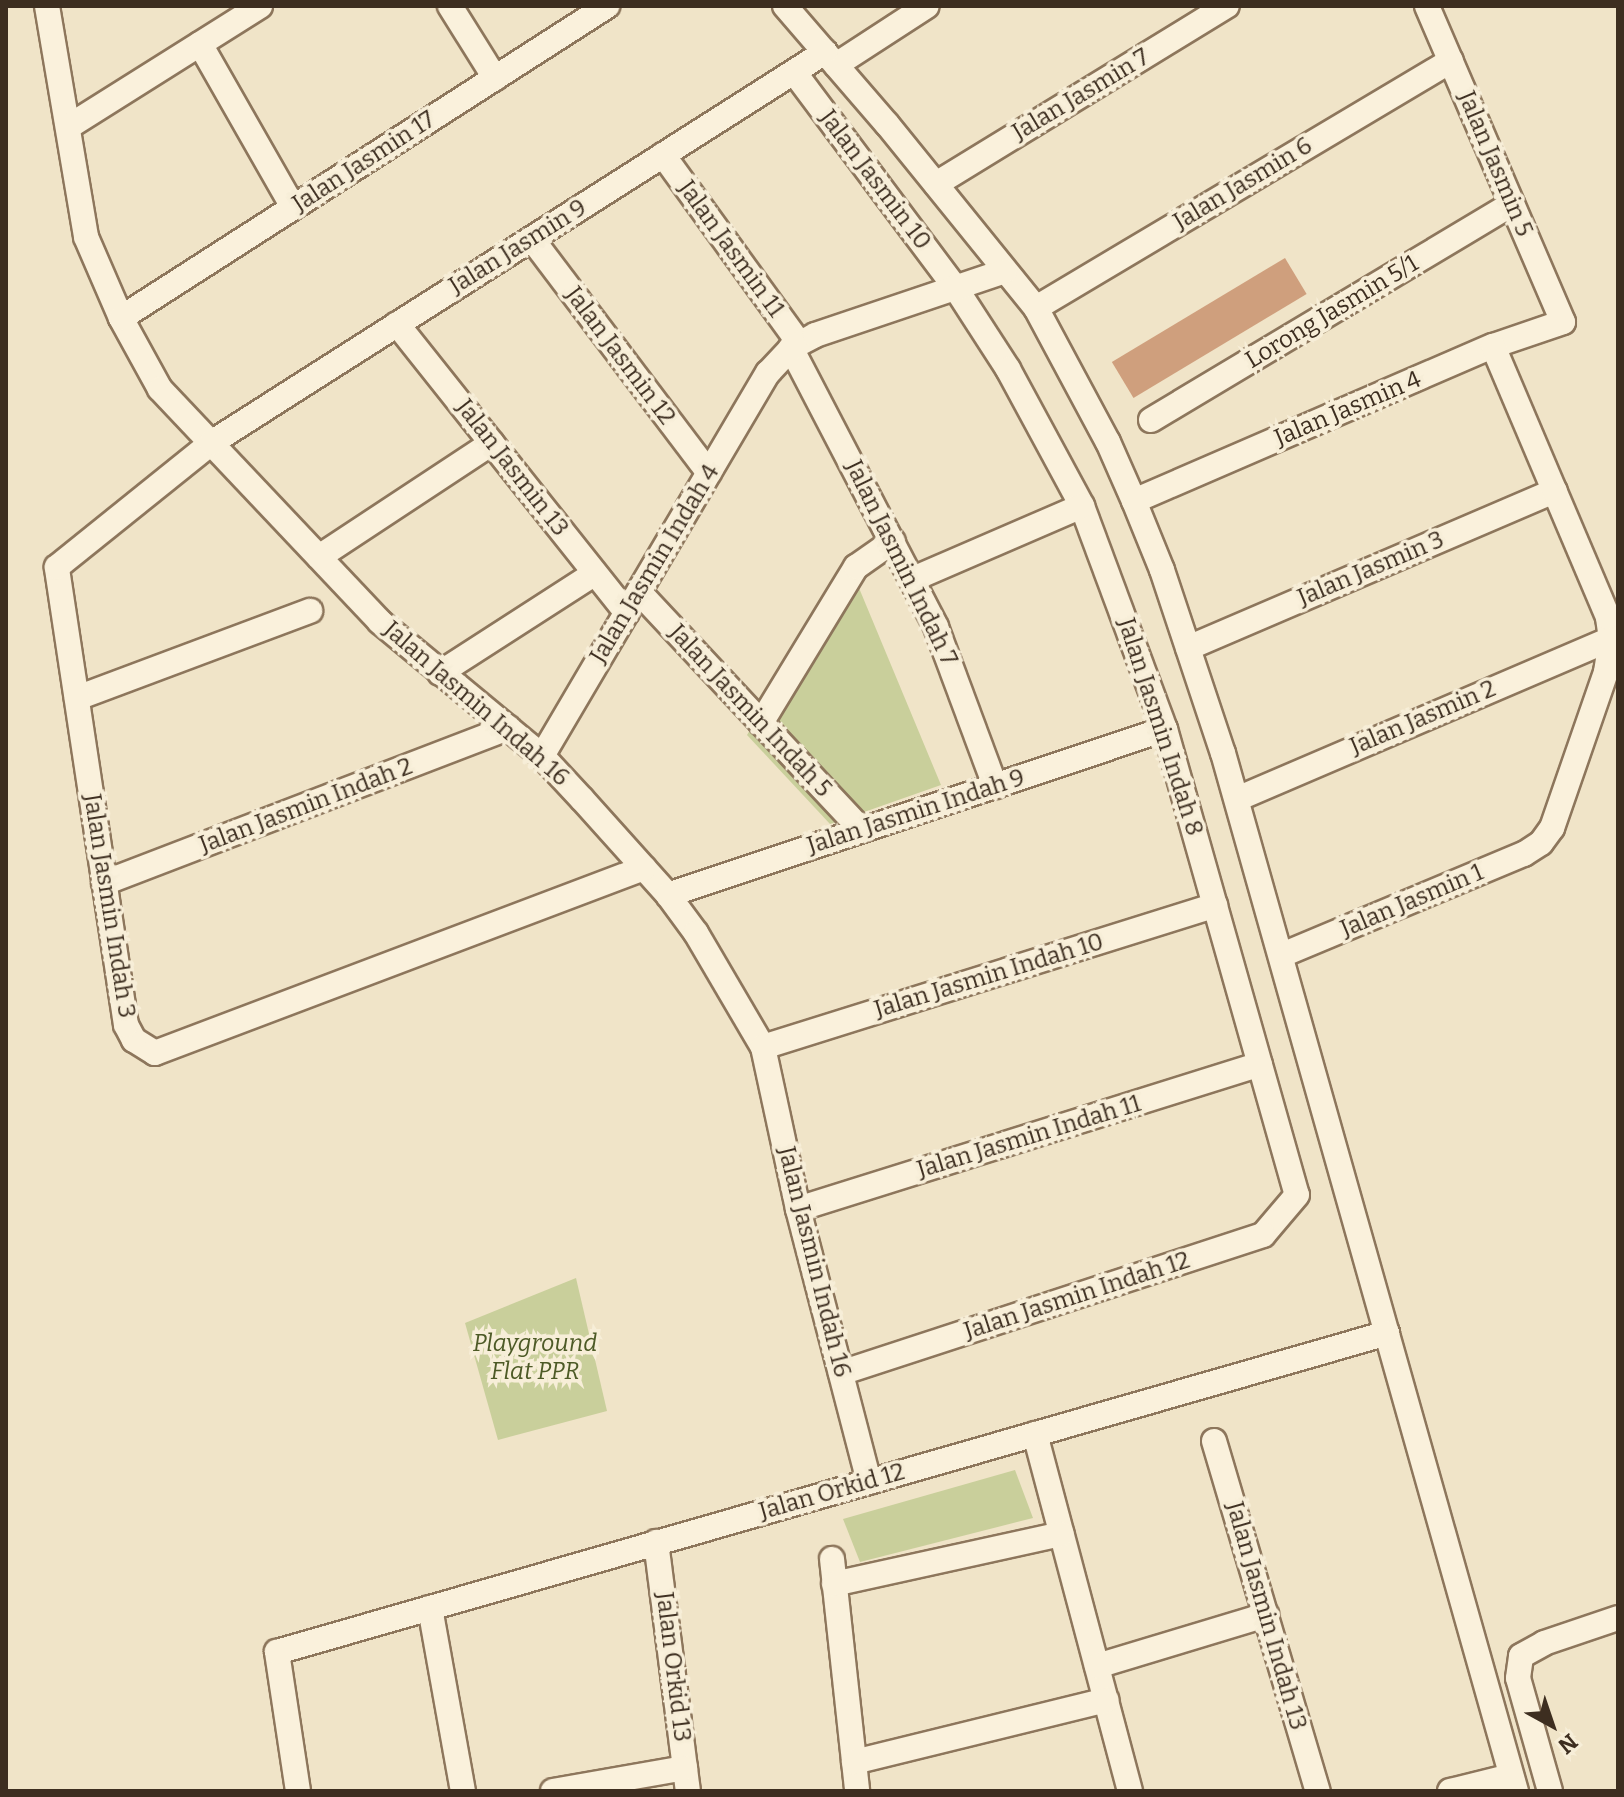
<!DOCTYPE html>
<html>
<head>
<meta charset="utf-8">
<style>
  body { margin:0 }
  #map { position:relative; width:1624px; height:1797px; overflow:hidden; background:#f0e4c8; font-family:Bitter,serif }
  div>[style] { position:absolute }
  .green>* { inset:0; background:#c9cf9b }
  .building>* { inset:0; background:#cf9f7d; transform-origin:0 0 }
  .roads { filter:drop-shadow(2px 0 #8d765c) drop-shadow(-2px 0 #8d765c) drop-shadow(0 2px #8d765c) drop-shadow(0 -2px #8d765c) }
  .minor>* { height:24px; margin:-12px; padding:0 12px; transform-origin:12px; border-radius:12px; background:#faf1dc }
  span { translate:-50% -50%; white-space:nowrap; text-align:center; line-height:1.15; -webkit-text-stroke:7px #f7eed8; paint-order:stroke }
  .street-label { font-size:24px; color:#3d2e20 }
  .park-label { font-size:24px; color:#4d5a26; font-style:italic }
  .frame { position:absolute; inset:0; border:8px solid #3d2e20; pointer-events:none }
  .north { position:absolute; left:1512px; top:1685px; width:80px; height:80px; -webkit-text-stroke:6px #f7eed8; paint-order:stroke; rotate:140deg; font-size:22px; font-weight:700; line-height:32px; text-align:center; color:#3d2e20 }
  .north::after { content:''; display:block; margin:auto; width:28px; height:36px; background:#3d2e20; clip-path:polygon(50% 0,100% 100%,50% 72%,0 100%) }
</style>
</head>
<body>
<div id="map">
  <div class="green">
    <i style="clip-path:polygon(849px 564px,941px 785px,830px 824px,747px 735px)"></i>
    <i style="clip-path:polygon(576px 1278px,607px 1411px,498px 1440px,465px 1323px)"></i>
    <i style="clip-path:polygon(1015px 1470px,1033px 1518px,860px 1562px,843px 1519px)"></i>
  </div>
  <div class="building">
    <i style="left:1285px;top:258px;width:42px;height:202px;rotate:59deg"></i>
  </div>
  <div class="roads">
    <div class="minor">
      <i style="left:47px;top:6px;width:234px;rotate:80.4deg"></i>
      <i style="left:86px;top:237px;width:88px;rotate:66.6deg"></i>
      <i style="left:121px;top:318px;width:81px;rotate:61.2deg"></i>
      <i style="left:160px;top:389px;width:320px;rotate:46.6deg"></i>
      <i style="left:380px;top:622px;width:210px;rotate:39.6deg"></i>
      <i style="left:542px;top:756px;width:59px;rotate:47.1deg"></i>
      <i style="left:582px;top:799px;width:129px;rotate:48.1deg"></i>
      <i style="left:668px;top:895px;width:47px;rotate:53.6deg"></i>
      <i style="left:696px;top:933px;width:132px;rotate:59.6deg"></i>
      <i style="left:763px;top:1047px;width:166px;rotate:77.8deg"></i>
      <i style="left:798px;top:1209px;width:282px;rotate:75.4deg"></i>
      <i style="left:450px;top:6px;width:85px;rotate:58deg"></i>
      <i style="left:785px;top:6px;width:156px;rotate:49.2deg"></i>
      <i style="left:887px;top:124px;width:237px;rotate:51deg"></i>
      <i style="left:1036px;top:308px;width:152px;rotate:61.8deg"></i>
      <i style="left:1108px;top:442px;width:64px;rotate:66.2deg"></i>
      <i style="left:1134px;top:501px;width:74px;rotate:67.9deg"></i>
      <i style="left:1162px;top:570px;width:193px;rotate:71.6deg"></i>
      <i style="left:1223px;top:753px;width:1079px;rotate:74.24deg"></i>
      <i style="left:200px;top:44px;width:188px;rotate:60.3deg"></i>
      <i style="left:836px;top:65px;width:108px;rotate:-33deg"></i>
      <i style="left:794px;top:72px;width:269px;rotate:53.2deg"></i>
      <i style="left:955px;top:287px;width:98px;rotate:57.1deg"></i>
      <i style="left:1008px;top:369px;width:156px;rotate:61.6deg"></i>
      <i style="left:1082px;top:506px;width:238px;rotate:69.6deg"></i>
      <i style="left:1165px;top:729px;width:484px;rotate:74.2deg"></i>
      <i style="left:1297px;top:1195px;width:52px;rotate:130.4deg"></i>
      <i style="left:1263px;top:1235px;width:444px;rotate:161.9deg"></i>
      <i style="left:68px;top:127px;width:227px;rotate:-32.2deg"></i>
      <i style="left:663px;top:155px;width:232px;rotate:54.1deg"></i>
      <i style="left:936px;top:184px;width:341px;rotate:-31.5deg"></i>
      <i style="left:532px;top:239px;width:293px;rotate:52.9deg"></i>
      <i style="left:1036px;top:308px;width:483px;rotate:-30.8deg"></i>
      <i style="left:121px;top:318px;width:578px;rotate:-32.7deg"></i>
      <i style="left:397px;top:324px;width:369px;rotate:51.5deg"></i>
      <i style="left:791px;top:348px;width:314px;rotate:62.5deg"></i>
      <i style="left:936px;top:627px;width:170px;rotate:69.6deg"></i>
      <i style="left:1151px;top:420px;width:421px;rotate:-30.9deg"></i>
      <i style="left:1134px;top:501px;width:391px;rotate:-23.4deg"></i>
      <i style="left:1493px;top:346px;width:74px;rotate:-18.9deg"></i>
      <i style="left:1563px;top:322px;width:344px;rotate:-113.3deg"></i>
      <i style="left:319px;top:557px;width:207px;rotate:-33.4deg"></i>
      <i style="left:913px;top:579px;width:184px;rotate:-23.4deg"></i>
      <i style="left:639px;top:592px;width:326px;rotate:46.9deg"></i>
      <i style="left:1188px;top:648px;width:399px;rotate:-23.2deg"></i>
      <i style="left:440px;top:673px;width:184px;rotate:-32.8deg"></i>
      <i style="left:77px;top:698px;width:249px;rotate:-20.5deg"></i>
      <i style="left:761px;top:723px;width:183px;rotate:-58.7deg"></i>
      <i style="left:856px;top:567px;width:45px;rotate:-35.1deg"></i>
      <i style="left:542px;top:756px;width:445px;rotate:-59.5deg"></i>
      <i style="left:768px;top:373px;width:34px;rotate:-47deg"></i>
      <i style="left:791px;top:348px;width:27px;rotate:-28deg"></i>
      <i style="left:815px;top:335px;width:200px;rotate:-18.6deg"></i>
      <i style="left:1237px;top:799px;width:407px;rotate:-23.2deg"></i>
      <i style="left:644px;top:868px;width:523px;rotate:159.28deg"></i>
      <i style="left:155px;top:1053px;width:25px;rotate:-148deg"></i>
      <i style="left:134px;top:1040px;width:17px;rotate:-118deg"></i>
      <i style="left:126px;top:1025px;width:463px;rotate:-98.6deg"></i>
      <i style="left:57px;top:567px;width:198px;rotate:-38.8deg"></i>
      <i style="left:211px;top:443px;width:728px;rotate:-32.49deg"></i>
      <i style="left:104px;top:883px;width:433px;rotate:-21deg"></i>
      <i style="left:668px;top:895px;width:524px;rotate:-18.47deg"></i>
      <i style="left:1282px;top:955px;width:262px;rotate:-22.7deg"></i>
      <i style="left:1524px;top:854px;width:20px;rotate:-33deg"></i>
      <i style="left:1541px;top:843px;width:19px;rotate:-54deg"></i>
      <i style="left:1552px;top:828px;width:165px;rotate:-70.9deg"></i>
      <i style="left:1606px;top:672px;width:33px;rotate:-81deg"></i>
      <i style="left:1611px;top:639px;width:22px;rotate:-98deg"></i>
      <i style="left:1608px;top:617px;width:294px;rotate:-113deg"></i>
      <i style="left:763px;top:1047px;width:474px;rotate:-17.4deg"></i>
      <i style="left:798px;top:1209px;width:484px;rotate:-17.4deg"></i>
      <i style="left:1035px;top:1434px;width:369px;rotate:75.1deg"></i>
      <i style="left:1214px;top:1441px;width:365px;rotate:73.5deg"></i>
      <i style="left:656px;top:1542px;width:251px;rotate:82.7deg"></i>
      <i style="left:832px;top:1559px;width:233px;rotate:83.8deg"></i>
      <i style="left:834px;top:1584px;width:233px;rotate:-12.4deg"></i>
      <i style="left:430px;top:1608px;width:186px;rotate:79.8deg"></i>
      <i style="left:1097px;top:1666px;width:177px;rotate:-16.8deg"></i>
      <i style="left:854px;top:1762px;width:260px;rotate:-13.8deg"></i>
      <i style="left:298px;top:1791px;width:141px;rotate:-98.6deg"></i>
      <i style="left:277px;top:1652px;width:1155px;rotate:-16.03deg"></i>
      <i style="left:553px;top:1791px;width:134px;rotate:-9.9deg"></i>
      <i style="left:1450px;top:1791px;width:63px;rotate:-13.8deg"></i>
      <i style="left:1550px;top:1791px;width:117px;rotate:-105.8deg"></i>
      <i style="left:1518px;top:1678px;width:22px;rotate:-82deg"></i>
      <i style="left:1521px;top:1656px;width:26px;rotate:-29deg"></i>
      <i style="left:1544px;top:1643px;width:78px;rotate:-18.7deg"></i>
    </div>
  </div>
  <div class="street-label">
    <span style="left:1081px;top:95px;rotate:-31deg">Jalan Jasmin 7</span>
    <span style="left:364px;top:162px;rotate:-33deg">Jalan Jasmin 17</span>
    <span style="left:1495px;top:164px;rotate:67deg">Jalan Jasmin 5</span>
    <span style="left:875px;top:180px;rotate:53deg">Jalan Jasmin 10</span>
    <span style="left:1243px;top:184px;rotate:-31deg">Jalan Jasmin 6</span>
    <span style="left:518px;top:247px;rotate:-32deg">Jalan Jasmin 9</span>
    <span style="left:731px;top:249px;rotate:54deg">Jalan Jasmin 11</span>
    <span style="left:1332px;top:312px;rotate:-31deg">Lorong Jasmin 5/1</span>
    <span style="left:620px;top:356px;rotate:53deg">Jalan Jasmin 12</span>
    <span style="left:1348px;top:409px;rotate:-23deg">Jalan Jasmin 4</span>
    <span style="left:512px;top:468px;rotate:52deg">Jalan Jasmin 13</span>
    <span style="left:901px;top:563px;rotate:64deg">Jalan Jasmin Indah 7</span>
    <span style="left:655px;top:564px;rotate:-59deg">Jalan Jasmin Indah 4</span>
    <span style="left:1371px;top:569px;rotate:-23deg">Jalan Jasmin 3</span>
    <span style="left:476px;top:704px;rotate:41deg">Jalan Jasmin Indah 16</span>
    <span style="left:750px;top:711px;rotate:47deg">Jalan Jasmin Indah 5</span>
    <span style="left:1423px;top:718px;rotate:-23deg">Jalan Jasmin 2</span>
    <span style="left:1160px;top:727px;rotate:72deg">Jalan Jasmin Indah 8</span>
    <span style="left:306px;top:806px;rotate:-21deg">Jalan Jasmin Indah 2</span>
    <span style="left:916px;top:812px;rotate:-18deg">Jalan Jasmin Indah 9</span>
    <span style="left:1412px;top:901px;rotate:-23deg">Jalan Jasmin 1</span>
    <span style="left:109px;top:906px;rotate:81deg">Jalan Jasmin Indah 3</span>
    <span style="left:989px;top:976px;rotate:-17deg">Jalan Jasmin Indah 10</span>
    <span style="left:1029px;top:1137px;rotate:-17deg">Jalan Jasmin Indah 11</span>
    <span style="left:814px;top:1262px;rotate:76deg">Jalan Jasmin Indah 16</span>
    <span style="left:1077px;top:1296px;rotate:-18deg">Jalan Jasmin Indah 12</span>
    <span style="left:832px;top:1492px;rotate:-16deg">Jalan Orkid 12</span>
    <span style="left:1266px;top:1616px;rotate:74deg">Jalan Jasmin Indah 13</span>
    <span style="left:673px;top:1667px;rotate:83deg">Jalan Orkid 13</span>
  </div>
  <div class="park-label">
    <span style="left:535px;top:1358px">Playground<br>Flat PPR</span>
  </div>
  <div class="frame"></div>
  <div class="north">N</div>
</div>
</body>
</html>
